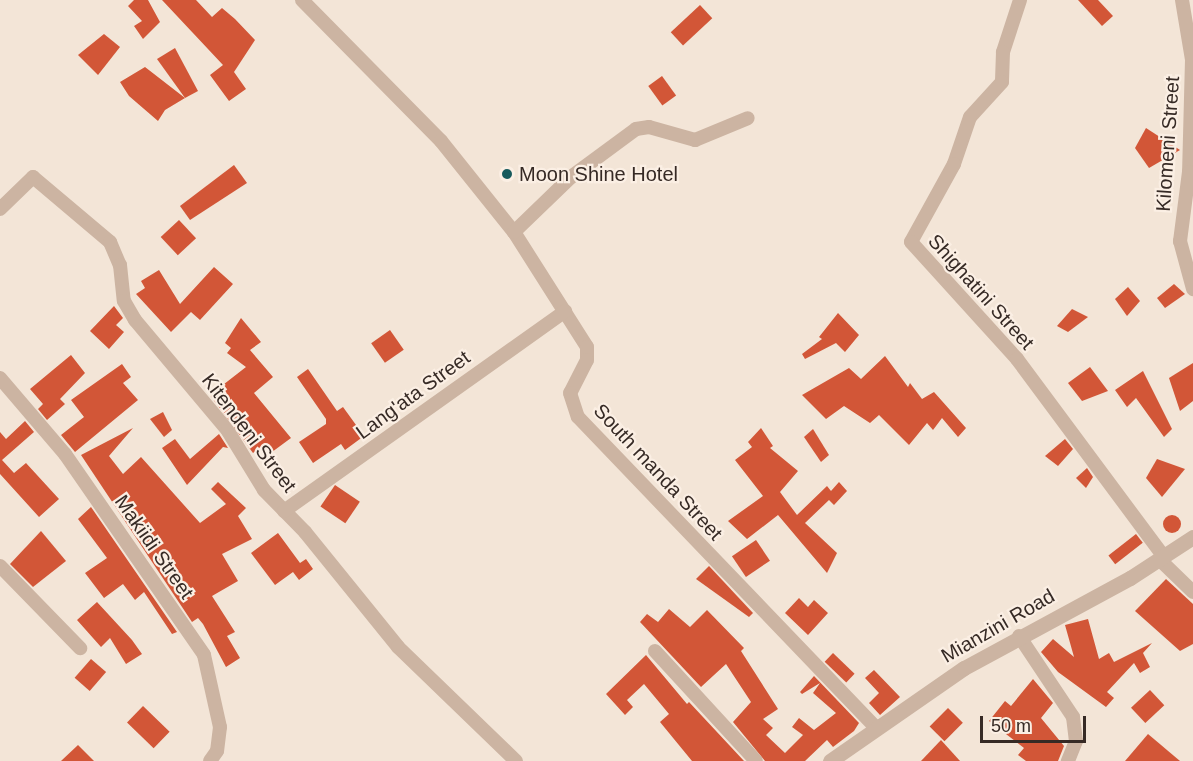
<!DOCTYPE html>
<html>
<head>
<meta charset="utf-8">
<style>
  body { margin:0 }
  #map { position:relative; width:1193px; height:761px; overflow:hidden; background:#f3e5d7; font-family:Helvetica,sans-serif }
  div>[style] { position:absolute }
  .building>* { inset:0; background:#d25637; transform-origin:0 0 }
  .round { border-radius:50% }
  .minor>* { height:14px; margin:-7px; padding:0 7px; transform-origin:7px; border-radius:7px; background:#ccb4a2 }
  .tertiary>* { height:15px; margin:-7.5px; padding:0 7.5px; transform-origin:7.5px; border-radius:7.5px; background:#ccb4a2 }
  .dots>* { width:16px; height:16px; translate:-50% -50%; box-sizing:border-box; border:3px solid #fbefe4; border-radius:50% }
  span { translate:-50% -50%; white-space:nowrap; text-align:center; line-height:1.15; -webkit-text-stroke:4.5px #fbefe4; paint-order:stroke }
  .street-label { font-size:20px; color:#362a25 }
  .poi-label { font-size:20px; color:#362a25 }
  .left { translate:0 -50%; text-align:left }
  .scale { position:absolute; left:980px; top:716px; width:106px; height:27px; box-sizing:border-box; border:3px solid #362a25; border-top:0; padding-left:8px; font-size:18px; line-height:21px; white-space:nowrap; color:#362a25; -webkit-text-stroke:4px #fbefe4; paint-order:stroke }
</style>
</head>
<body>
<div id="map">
  <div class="building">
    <i style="clip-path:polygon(134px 0,148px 0,160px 22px,143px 39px,134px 26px,142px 21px,128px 6px)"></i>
    <i style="clip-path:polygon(162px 0,196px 0,212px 17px,222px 8px,235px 19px,255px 40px,234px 72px,246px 89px,229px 101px,210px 75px,223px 65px)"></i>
    <i style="clip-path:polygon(1078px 0,1098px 0,1113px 16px,1102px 26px)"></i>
    <i style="left:700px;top:5px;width:18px;height:40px;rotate:47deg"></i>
    <i style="clip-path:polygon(104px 34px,120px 47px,98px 75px,78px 55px)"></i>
    <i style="clip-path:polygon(175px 48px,198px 91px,185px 98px,157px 59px)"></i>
    <i style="clip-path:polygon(145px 67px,185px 98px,165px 110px,158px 121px,129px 96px,120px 82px)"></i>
    <i style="left:662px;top:76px;width:24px;height:17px;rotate:54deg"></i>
    <i style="clip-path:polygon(1146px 128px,1180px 150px,1149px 168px,1135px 148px)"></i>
    <i style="clip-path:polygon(234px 165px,247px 183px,190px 220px,180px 206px)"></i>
    <i style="left:179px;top:220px;width:25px;height:25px;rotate:47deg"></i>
    <i style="clip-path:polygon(214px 267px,233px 284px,200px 320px,191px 312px,171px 332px,136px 294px,145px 288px,141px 281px,159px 270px,180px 304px)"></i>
    <i style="clip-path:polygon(1174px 284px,1185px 294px,1165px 308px,1157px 298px)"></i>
    <i style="clip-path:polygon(1128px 287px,1140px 301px,1127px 316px,1115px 299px)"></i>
    <i style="clip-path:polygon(114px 306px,123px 318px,116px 325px,124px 332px,109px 349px,90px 331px)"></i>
    <i style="clip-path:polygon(1072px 309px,1088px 317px,1068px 332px,1057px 326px)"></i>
    <i style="clip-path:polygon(838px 313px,859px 335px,845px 352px,836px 343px,805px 359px,802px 354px,822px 339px,819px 337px)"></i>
    <i style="clip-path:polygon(241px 318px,261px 342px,250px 350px,273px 377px,254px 393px,291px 438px,272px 452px,265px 443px,253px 453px,210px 395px,246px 367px,227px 353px,231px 348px,225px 343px)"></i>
    <i style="left:390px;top:330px;width:24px;height:23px;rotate:55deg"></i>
    <i style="clip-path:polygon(71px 355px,85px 373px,60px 399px,65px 404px,47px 420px,38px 409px,43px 404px,30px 389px)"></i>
    <i style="clip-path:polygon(885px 356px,908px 387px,910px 383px,922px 399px,934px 392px,966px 428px,958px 437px,942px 418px,933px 430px,927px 423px,909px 445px,879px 415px,870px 423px,844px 406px,826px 419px,802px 395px,849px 368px,861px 379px)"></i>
    <i style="clip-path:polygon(1193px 363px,1193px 401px,1180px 411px,1169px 378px)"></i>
    <i style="clip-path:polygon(122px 364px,131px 377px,123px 383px,138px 400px,75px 452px,61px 435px,84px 417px,71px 400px)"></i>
    <i style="clip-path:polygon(1090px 367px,1108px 391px,1082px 401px,1068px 383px)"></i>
    <i style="clip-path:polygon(308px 369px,337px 411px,343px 407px,364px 436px,345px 450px,341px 444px,313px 463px,299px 442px,326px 424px,326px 419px,297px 377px)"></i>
    <i style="clip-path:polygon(1143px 371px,1172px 429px,1164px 437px,1136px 398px,1127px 407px,1115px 390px)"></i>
    <i style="clip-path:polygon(163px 412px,172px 430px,164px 437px,150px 419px)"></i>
    <i style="clip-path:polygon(25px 421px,34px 432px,2px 460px,14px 473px,26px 463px,59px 499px,39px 517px,0 474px,0 432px,6px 439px)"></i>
    <i style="clip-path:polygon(133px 428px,109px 456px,123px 474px,141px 457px,200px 523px,226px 504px,211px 489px,218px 482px,246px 508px,238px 516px,252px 539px,222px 554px,238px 581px,212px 596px,235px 632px,227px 636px,240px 658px,226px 667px,203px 624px,198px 618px,192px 622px,81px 455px)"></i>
    <i style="clip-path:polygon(761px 428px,773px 446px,770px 448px,798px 471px,780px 492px,797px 515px,827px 486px,831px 491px,839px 482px,847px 491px,834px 505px,829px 500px,805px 523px,837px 553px,827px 573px,778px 515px,747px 539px,728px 521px,763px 496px,735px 460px,752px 447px,748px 442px)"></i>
    <i style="clip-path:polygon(813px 429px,829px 455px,821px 462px,804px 437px)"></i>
    <i style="clip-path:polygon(219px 434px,228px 448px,223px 447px,187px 485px,162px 448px,175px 439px,190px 459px)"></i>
    <i style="clip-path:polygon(1065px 439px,1073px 449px,1058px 466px,1045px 456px)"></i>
    <i style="clip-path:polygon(1157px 459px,1185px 469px,1162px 497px,1146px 478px)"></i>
    <i style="clip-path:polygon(1087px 468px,1093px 477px,1086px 488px,1076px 478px)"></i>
    <i style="left:335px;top:485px;width:30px;height:26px;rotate:34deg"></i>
    <i style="clip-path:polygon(91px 507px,177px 632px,172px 634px,144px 592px,135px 600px,123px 584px,104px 598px,85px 573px,107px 558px,78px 519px)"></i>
    <i class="round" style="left:1163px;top:515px;width:18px;height:18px"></i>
    <i style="clip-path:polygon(41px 531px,66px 561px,33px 587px,10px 564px)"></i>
    <i style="clip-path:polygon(278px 533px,300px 563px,306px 559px,313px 569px,299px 580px,293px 572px,275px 585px,251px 553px)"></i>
    <i style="left:1136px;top:534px;width:11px;height:35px;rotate:52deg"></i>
    <i style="left:756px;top:540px;width:25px;height:29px;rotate:56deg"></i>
    <i style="clip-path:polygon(709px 566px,753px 613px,749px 617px,696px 579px)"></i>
    <i style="clip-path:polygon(1166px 579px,1193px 604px,1193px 644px,1180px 651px,1135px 611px)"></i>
    <i style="clip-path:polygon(799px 598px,808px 607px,814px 600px,828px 613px,808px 635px,785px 613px)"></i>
    <i style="clip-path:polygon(97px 602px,132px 640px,142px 654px,126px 664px,110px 638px,101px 647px,77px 620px)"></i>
    <i style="clip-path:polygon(669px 609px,690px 627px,707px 610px,744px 648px,741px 651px,778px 709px,763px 719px,773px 728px,766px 735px,785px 753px,803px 735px,792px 727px,799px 718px,814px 730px,836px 713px,813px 693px,820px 683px,802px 694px,800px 692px,814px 676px,859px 723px,854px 731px,833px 747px,827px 740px,805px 761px,765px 761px,733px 722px,751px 702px,726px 664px,701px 687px,640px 622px,647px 614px,658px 622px)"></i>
    <i style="clip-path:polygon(1088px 619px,1099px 659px,1109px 653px,1114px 662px,1152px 643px,1143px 653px,1150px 667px,1140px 673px,1134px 663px,1107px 692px,1114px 698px,1106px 707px,1058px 672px,1041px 652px,1053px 639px,1074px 657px,1065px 625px)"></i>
    <i style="left:833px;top:653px;width:30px;height:12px;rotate:44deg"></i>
    <i style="clip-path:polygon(646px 655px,687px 704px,689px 702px,744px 761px,692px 761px,660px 722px,669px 714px,644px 684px,627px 700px,633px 707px,625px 715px,606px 694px)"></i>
    <i style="left:91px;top:659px;width:20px;height:25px;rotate:41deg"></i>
    <i style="clip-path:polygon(874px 670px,900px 697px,880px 715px,869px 703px,879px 693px,865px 678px)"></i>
    <i style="clip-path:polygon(1033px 679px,1053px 703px,1041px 718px,1064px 746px,1058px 761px,1026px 761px,1018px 755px,1024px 748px,989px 721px,1005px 701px,1011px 706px)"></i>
    <i style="left:1150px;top:690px;width:21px;height:26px;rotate:47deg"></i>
    <i style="left:143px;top:706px;width:37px;height:23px;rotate:44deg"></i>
    <i style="left:948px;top:708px;width:21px;height:26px;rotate:45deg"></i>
    <i style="clip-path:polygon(1148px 734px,1180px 761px,1125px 761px)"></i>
    <i style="clip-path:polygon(941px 740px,960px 761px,921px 761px)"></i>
    <i style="clip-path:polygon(78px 745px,94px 761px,61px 761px)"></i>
  </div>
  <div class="minor">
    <i style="left:302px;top:0;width:198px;rotate:45.4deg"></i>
    <i style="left:441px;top:141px;width:117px;rotate:51.3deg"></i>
    <i style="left:514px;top:232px;width:136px;rotate:57.6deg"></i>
    <i style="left:587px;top:347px;width:13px;rotate:90deg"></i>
    <i style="left:587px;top:360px;width:37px;rotate:117deg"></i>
    <i style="left:570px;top:393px;width:25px;rotate:72deg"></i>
    <i style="left:578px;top:417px;width:429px;rotate:46.2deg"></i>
    <i style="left:1020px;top:0;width:55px;rotate:108.1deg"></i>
    <i style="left:1003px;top:52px;width:30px;rotate:92deg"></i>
    <i style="left:1002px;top:82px;width:47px;rotate:132.4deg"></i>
    <i style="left:970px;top:117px;width:50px;rotate:108.8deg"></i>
    <i style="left:954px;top:164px;width:89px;rotate:118.9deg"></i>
    <i style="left:911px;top:242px;width:158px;rotate:47.8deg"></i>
    <i style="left:1017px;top:359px;width:247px;rotate:53.4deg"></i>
    <i style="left:1182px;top:0;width:61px;rotate:80.5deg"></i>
    <i style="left:1192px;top:60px;width:112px;rotate:91.5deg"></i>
    <i style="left:1189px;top:172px;width:70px;rotate:97.4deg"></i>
    <i style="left:1180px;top:241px;width:50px;rotate:74.8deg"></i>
    <i style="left:0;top:209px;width:46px;rotate:-44.1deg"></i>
    <i style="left:33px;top:177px;width:101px;rotate:40.2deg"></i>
    <i style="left:110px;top:242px;width:25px;rotate:67deg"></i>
    <i style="left:120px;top:265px;width:36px;rotate:84deg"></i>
    <i style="left:124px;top:301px;width:22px;rotate:60deg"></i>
    <i style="left:135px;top:320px;width:145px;rotate:50deg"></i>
    <i style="left:228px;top:431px;width:69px;rotate:58.6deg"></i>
    <i style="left:264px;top:490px;width:59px;rotate:45.7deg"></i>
    <i style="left:305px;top:532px;width:148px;rotate:51deg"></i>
    <i style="left:398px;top:647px;width:164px;rotate:44deg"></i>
    <i style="left:514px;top:232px;width:79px;rotate:-44deg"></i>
    <i style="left:571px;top:177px;width:81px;rotate:-36.4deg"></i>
    <i style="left:636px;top:129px;width:13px;rotate:-9deg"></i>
    <i style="left:649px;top:127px;width:48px;rotate:15.8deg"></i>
    <i style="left:695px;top:140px;width:57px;rotate:-22.5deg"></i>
    <i style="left:0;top:378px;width:100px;rotate:49.5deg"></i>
    <i style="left:65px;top:454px;width:244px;rotate:55.3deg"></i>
    <i style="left:204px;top:655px;width:74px;rotate:77.5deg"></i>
    <i style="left:220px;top:727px;width:24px;rotate:97deg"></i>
    <i style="left:217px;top:751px;width:12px;rotate:125deg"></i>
    <i style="left:284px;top:511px;width:345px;rotate:-35.4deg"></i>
    <i style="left:1160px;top:560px;width:46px;rotate:44.1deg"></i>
    <i style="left:0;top:566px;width:115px;rotate:45.7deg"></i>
    <i style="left:1019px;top:636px;width:97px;rotate:56.3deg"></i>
    <i style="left:1073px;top:717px;width:24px;rotate:83deg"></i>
    <i style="left:1076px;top:741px;width:22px;rotate:112deg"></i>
    <i style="left:655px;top:651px;width:149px;rotate:47.4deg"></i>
  </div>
  <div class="tertiary">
    <i style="left:830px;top:761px;width:163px;rotate:-34.8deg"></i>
    <i style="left:964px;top:668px;width:189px;rotate:-28.5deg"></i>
    <i style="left:1130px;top:578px;width:75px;rotate:-33.1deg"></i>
  </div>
  <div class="dots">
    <i style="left:507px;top:174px;background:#175a5c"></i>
  </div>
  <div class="street-label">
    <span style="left:1168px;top:144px;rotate:-86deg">Kilomeni Street</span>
    <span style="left:981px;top:292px;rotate:48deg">Shighatini Street</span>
    <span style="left:413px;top:395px;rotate:-36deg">Lang'ata Street</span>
    <span style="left:249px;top:433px;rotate:53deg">Kitendeni Street</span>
    <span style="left:658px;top:472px;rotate:47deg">South manda Street</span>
    <span style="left:154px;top:547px;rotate:55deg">Makiidi Street</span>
    <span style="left:998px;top:626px;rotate:-30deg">Mianzini Road</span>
  </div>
  <div class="poi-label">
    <span class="left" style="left:519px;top:174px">Moon Shine Hotel</span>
  </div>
  <div class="scale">50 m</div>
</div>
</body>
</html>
